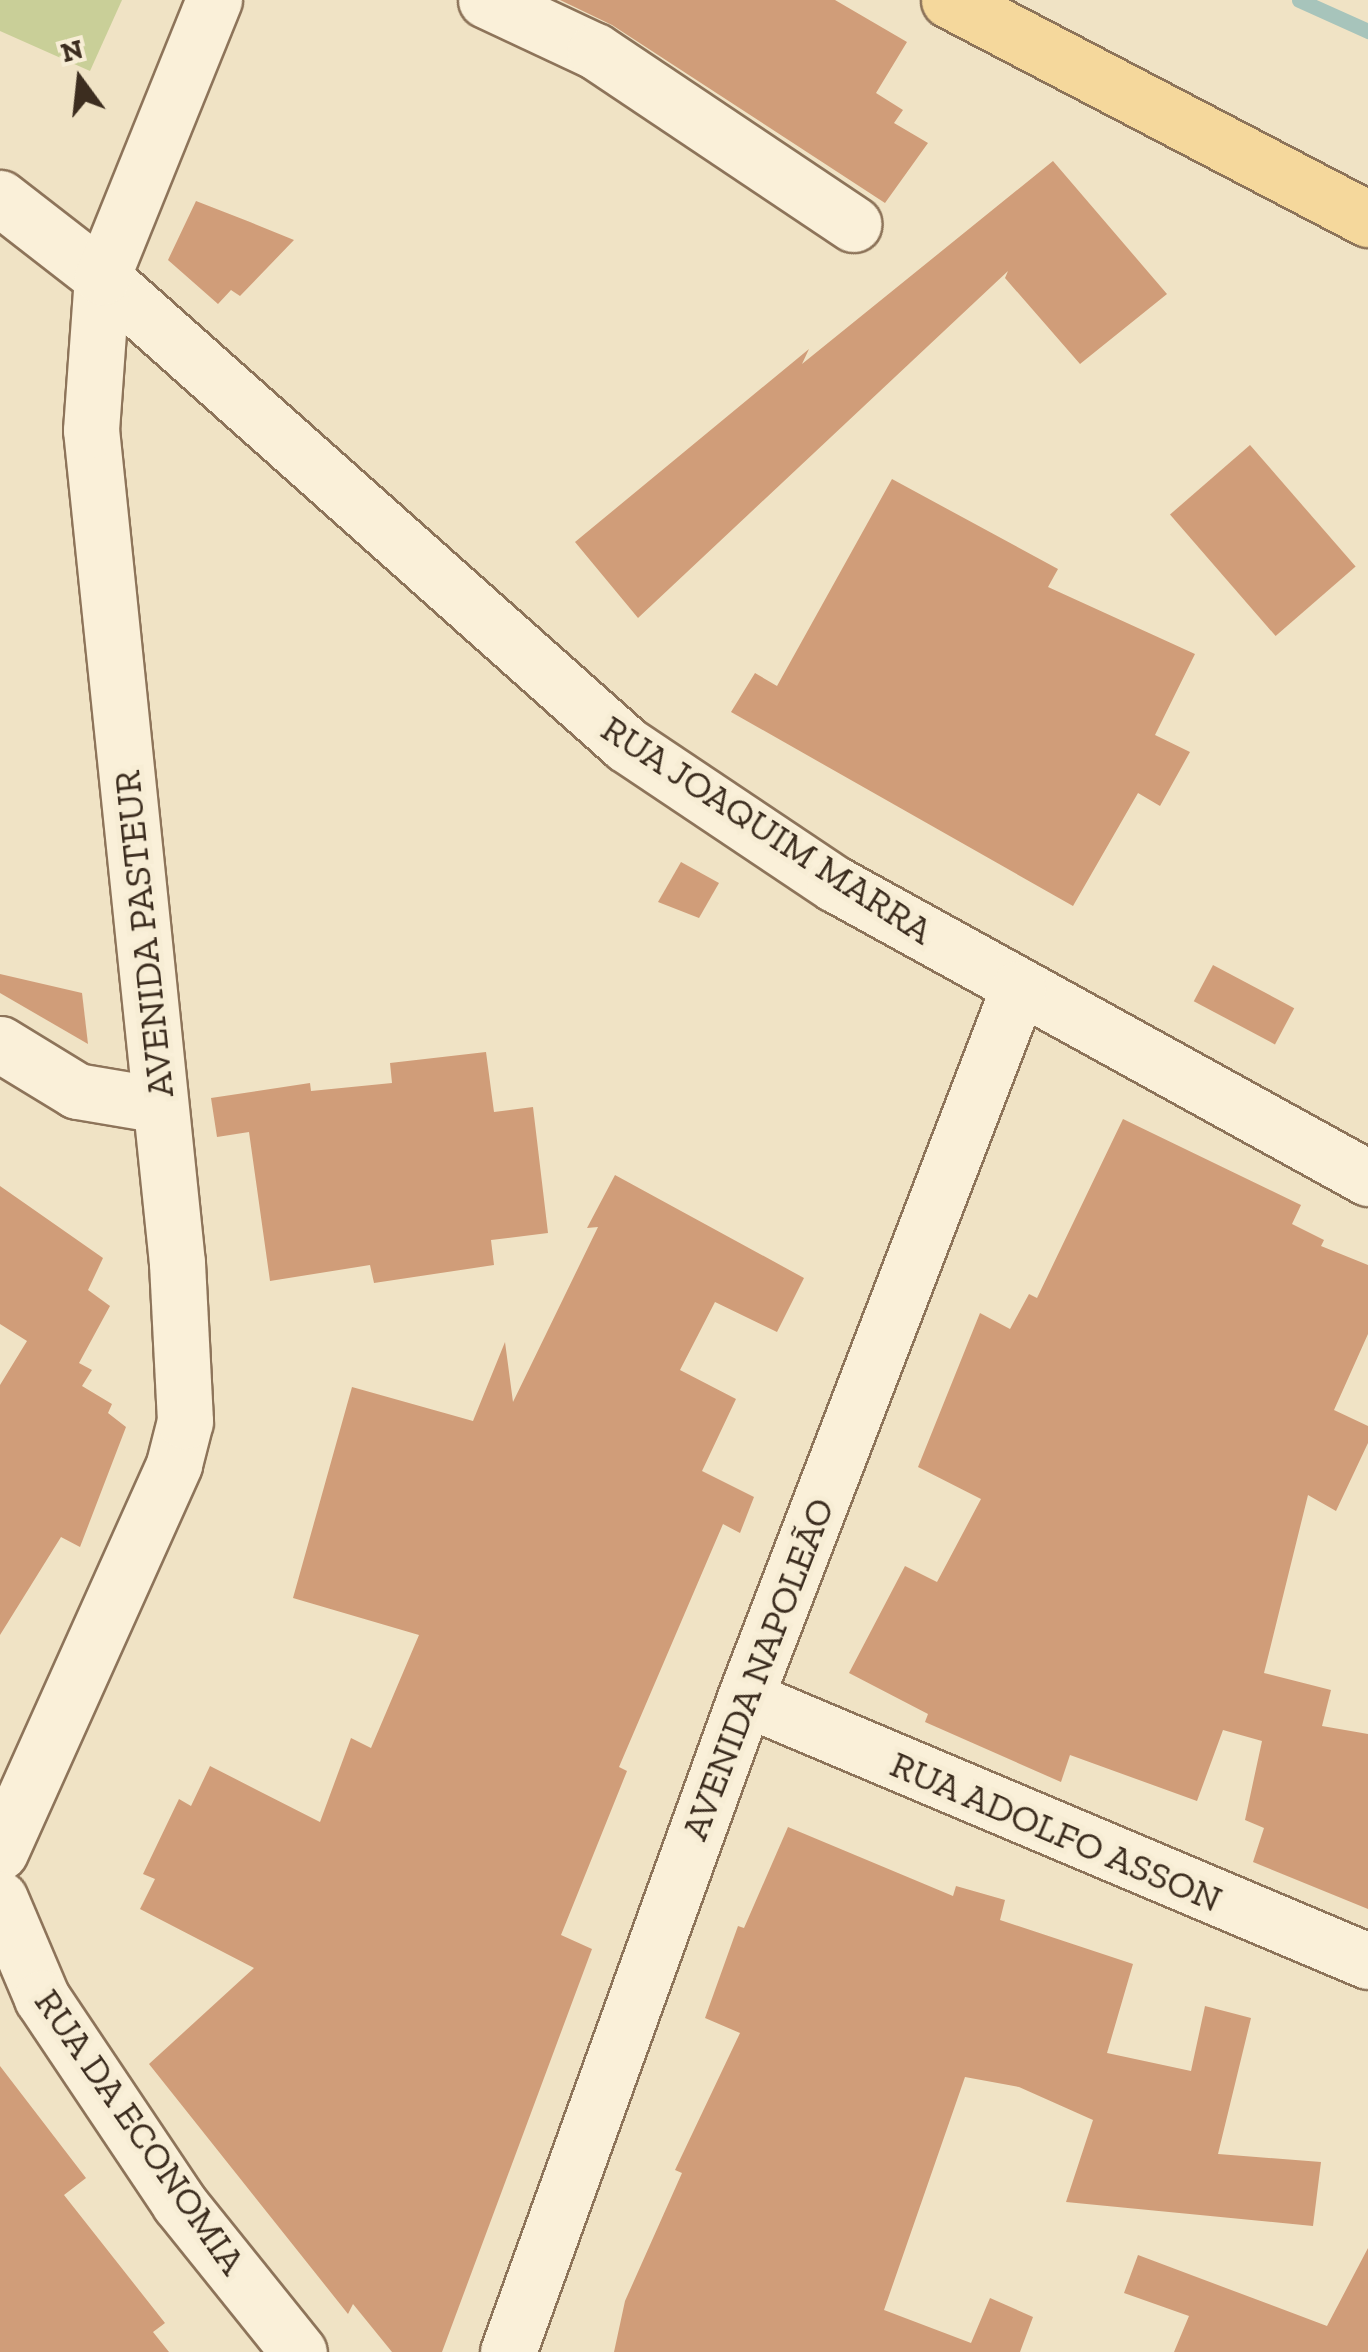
<!DOCTYPE html>
<html>
<head>
<meta charset="utf-8">
<style>
  body { margin:0 }
  #map { position:relative; width:1368px; height:2352px; overflow:hidden; background:#f0e3c5; font-family:"Zilla Slab",serif }
  div>[style] { position:absolute }
  .green>* { inset:0; background:#c9cf98 }
  .stream>* { height:15px; margin:-7.5px; padding:0 7.5px; transform-origin:7.5px; border-radius:7.5px; background:#a7c4bb }
  .building>* { inset:0; background:#d09d79; transform-origin:0 0 }
  .roads { filter:drop-shadow(2px 0 #8d745a) drop-shadow(-2px 0 #8d745a) drop-shadow(0 2px #8d745a) drop-shadow(0 -2px #8d745a) }
  .minor>* { height:55px; margin:-27.5px; padding:0 27.5px; transform-origin:27.5px; border-radius:27.5px; background:#faf0d9 }
  .major>* { height:55px; margin:-27.5px; padding:0 27.5px; transform-origin:27.5px; border-radius:27.5px; background:#f5d89c }
  span { translate:-50% -50%; white-space:nowrap; text-align:center; line-height:1.15; -webkit-text-stroke:10px #f7edd5; paint-order:stroke }
  .street-label { font-size:38px; color:#3c2d1f }
  .north { position:absolute; left:30px; top:30px; width:100px; height:100px; -webkit-text-stroke:8px #f7edd5; paint-order:stroke; rotate:345deg; font-size:28px; font-weight:700; line-height:40px; text-align:center; color:#3c2d1f }
  .north::after { content:''; display:block; margin:auto; width:35px; height:45px; background:#3c2d1f; clip-path:polygon(50% 0,100% 100%,50% 72%,0 100%) }
</style>
</head>
<body>
<div id="map">
  <div class="green">
    <i style="clip-path:polygon(0 0,122px 0,90px 71px,0 31px)"></i>
  </div>
  <div class="stream">
    <i style="left:1299px;top:0;width:76px;rotate:24.2deg"></i>
  </div>
  <div class="building">
    <i style="clip-path:polygon(560px 0,835px 0,907px 42px,876px 93px,903px 110px,894px 123px,928px 143px,885px 203px,612px 25px)"></i>
    <i style="clip-path:polygon(1053px 161px,1167px 294px,1080px 364px,1005px 278px,1008px 271px,638px 618px,575px 542px,809px 349px,802px 364px)"></i>
    <i style="clip-path:polygon(196px 201px,250px 222px,294px 240px,240px 296px,231px 290px,218px 304px,168px 260px)"></i>
    <i style="left:1250px;top:445px;width:161px;height:106px;rotate:49deg"></i>
    <i style="clip-path:polygon(892px 479px,1058px 569px,1048px 587px,1195px 654px,1155px 735px,1190px 752px,1160px 806px,1138px 793px,1073px 906px,731px 712px,755px 673px,777px 686px)"></i>
    <i style="clip-path:polygon(681px 862px,719px 883px,699px 918px,658px 902px)"></i>
    <i style="left:1213px;top:965px;width:92px;height:41px;rotate:28deg"></i>
    <i style="clip-path:polygon(0 974px,82px 993px,88px 1044px,0 993px)"></i>
    <i style="clip-path:polygon(486px 1052px,494px 1112px,533px 1107px,548px 1233px,491px 1240px,494px 1265px,374px 1283px,370px 1265px,270px 1281px,249px 1132px,217px 1137px,211px 1098px,310px 1083px,311px 1091px,392px 1083px,390px 1063px)"></i>
    <i style="clip-path:polygon(1123px 1119px,1301px 1205px,1292px 1224px,1324px 1240px,1321px 1246px,1368px 1265px,1368px 1334px,1334px 1410px,1368px 1426px,1368px 1443px,1336px 1511px,1308px 1495px,1264px 1673px,1331px 1690px,1322px 1726px,1368px 1734px,1368px 1909px,1253px 1862px,1264px 1828px,1245px 1820px,1262px 1741px,1223px 1730px,1197px 1801px,1070px 1755px,1061px 1782px,925px 1722px,928px 1714px,849px 1673px,905px 1566px,937px 1582px,981px 1499px,918px 1467px,980px 1313px,1010px 1329px,1029px 1294px,1037px 1298px)"></i>
    <i style="clip-path:polygon(615px 1175px,804px 1278px,777px 1332px,715px 1302px,680px 1370px,736px 1399px,702px 1471px,754px 1497px,740px 1533px,723px 1524px,619px 1767px,627px 1771px,561px 1935px,592px 1949px,442px 2352px,392px 2352px,353px 2304px,348px 2314px,149px 2064px,254px 1968px,140px 1909px,155px 1879px,143px 1874px,179px 1799px,191px 1806px,210px 1766px,320px 1822px,351px 1738px,371px 1748px,419px 1635px,293px 1598px,352px 1387px,473px 1421px,505px 1342px,513px 1402px,598px 1227px,587px 1228px)"></i>
    <i style="clip-path:polygon(0 1186px,103px 1258px,88px 1290px,110px 1306px,79px 1363px,92px 1370px,82px 1386px,112px 1404px,108px 1413px,126px 1427px,80px 1547px,61px 1537px,0 1635px,0 1385px,27px 1341px,0 1324px)"></i>
    <i style="clip-path:polygon(788px 1827px,953px 1896px,956px 1886px,1005px 1900px,1000px 1920px,1133px 1964px,1107px 2053px,1191px 2071px,1205px 2006px,1251px 2018px,1218px 2154px,1321px 2162px,1313px 2226px,1066px 2202px,1093px 2120px,1019px 2087px,965px 2077px,884px 2310px,971px 2343px,990px 2298px,1033px 2317px,1020px 2352px,614px 2352px,625px 2301px,682px 2173px,675px 2170px,740px 2033px,705px 2018px,738px 1926px,744px 1928px)"></i>
    <i style="clip-path:polygon(0 2066px,86px 2178px,64px 2195px,165px 2323px,153px 2332px,169px 2352px,0 2352px)"></i>
    <i style="clip-path:polygon(1368px 2248px,1368px 2352px,1174px 2352px,1189px 2316px,1124px 2293px,1138px 2255px,1327px 2326px)"></i>
  </div>
  <div class="roads">
    <div class="minor">
      <i style="left:486px;top:0;width:120px;rotate:25.1deg"></i>
      <i style="left:595px;top:51px;width:311px;rotate:33.8deg"></i>
      <i style="left:0;top:198px;width:129px;rotate:37.8deg"></i>
      <i style="left:102px;top:277px;width:703px;rotate:41.71deg"></i>
      <i style="left:627px;top:745px;width:250px;rotate:33.8deg"></i>
      <i style="left:835px;top:884px;width:609px;rotate:28.88deg"></i>
      <i style="left:0;top:1044px;width:90px;rotate:31.4deg"></i>
      <i style="left:77px;top:1091px;width:84px;rotate:9.6deg"></i>
      <i style="left:745px;top:1698px;width:676px;rotate:22.89deg"></i>
      <i style="left:0;top:1852px;width:425px;rotate:-65.8deg"></i>
      <i style="left:174px;top:1464px;width:44px;rotate:-75.7deg"></i>
      <i style="left:185px;top:1421px;width:158px;rotate:-92.9deg"></i>
      <i style="left:177px;top:1263px;width:837px;rotate:-95.89deg"></i>
      <i style="left:91px;top:430px;width:153px;rotate:-85.9deg"></i>
      <i style="left:102px;top:277px;width:299px;rotate:-68deg"></i>
      <i style="left:0;top:1899px;width:108px;rotate:67deg"></i>
      <i style="left:42px;top:1998px;width:247px;rotate:56.2deg"></i>
      <i style="left:179px;top:2203px;width:191px;rotate:51.2deg"></i>
      <i style="left:508px;top:2352px;width:696px;rotate:-70.08deg"></i>
      <i style="left:745px;top:1698px;width:760px;rotate:-68.94deg"></i>
    </div>
    <div class="major">
      <i style="left:949px;top:0;width:473px;rotate:27.6deg"></i>
    </div>
  </div>
  <div class="street-label">
    <span style="left:767px;top:830px;rotate:33deg">RUA JOAQUIM MARRA</span>
    <span style="left:144px;top:934px;rotate:-96deg">AVENIDA PASTEUR</span>
    <span style="left:758px;top:1669px;rotate:-69deg">AVENIDA NAPOLEÃO</span>
    <span style="left:1056px;top:1832px;rotate:23deg">RUA ADOLFO ASSON</span>
    <span style="left:140px;top:2132px;rotate:55deg">RUA DA ECONOMIA</span>
  </div>
  <div class="north">N</div>
</div>
</body>
</html>
